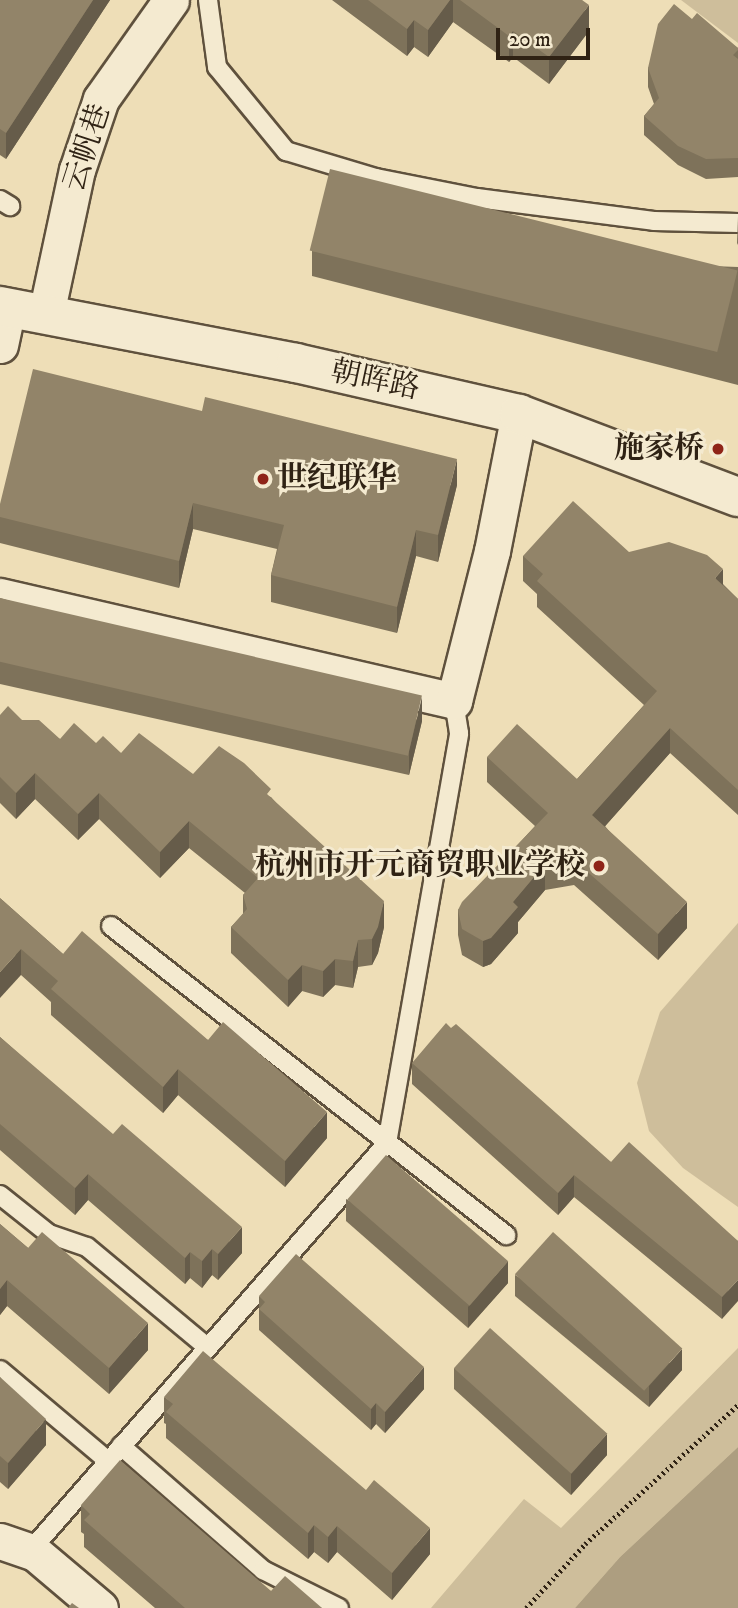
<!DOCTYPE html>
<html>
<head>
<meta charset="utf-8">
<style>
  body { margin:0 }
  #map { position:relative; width:738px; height:1608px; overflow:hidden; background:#eedeb7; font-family:"IM FELL DW Pica","Noto Serif SC",serif }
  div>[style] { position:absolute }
  .green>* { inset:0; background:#cebe9b }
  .water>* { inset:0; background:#ad9e80 }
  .path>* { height:4.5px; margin-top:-2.25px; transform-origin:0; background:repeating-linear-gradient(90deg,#2f2214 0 2px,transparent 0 5.5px) }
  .roads { filter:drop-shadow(2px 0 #5f513d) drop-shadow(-2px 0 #5f513d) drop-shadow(0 2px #5f513d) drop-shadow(0 -2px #5f513d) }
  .lane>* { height:18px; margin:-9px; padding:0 9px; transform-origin:9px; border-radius:9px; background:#f4ead0 }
  .street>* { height:35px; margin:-17.5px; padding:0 17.5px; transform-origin:17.5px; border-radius:17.5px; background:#f4ead0 }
  .secondary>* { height:38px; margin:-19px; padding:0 19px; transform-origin:19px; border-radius:19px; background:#f4ead0 }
  .wall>* { inset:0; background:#7e725a }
  .shaded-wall>* { inset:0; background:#665c4a }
  .building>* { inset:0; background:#928469; transform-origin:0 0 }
  .dots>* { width:19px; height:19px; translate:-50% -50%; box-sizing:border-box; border:4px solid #f4ead0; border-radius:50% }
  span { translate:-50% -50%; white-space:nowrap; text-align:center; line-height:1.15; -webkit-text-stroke:6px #f4ead0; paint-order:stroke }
  .street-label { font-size:30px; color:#2f2214 }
  .poi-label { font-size:30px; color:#2f2214; font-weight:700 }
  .right { translate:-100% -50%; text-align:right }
  .left { translate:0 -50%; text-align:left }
  .scale { position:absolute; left:496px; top:28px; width:94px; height:32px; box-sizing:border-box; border:4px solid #2f2214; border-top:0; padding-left:9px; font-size:21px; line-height:24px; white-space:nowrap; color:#2f2214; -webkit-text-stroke:5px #f4ead0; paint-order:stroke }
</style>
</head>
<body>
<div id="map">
  <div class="green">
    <i style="clip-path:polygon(681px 0,738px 0,738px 43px)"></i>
    <i style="clip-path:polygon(738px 923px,738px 1207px,683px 1168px,649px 1131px,637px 1083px,660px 1012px)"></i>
    <i style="clip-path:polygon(738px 1348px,738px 1447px,620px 1557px,575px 1608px,431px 1608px,524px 1499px,561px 1528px)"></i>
  </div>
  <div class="water">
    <i style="clip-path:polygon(738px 1447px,738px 1608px,575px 1608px,620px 1557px)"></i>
  </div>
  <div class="path">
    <i style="left:526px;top:1608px;width:87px;rotate:-47.3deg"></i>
    <i style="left:585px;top:1544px;width:207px;rotate:-42.3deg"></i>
  </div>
  <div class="roads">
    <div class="lane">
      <i style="left:208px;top:0;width:68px;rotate:82.3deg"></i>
      <i style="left:217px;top:67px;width:109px;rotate:50.6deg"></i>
      <i style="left:286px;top:151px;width:94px;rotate:16.7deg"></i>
      <i style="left:376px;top:178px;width:103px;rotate:11.2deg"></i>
      <i style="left:477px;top:198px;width:178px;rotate:7.4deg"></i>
      <i style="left:654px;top:221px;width:84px;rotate:1.4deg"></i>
      <i style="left:0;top:200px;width:12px;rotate:31deg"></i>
      <i style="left:111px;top:926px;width:502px;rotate:38.04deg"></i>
      <i style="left:0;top:1195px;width:63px;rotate:38.5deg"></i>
      <i style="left:49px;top:1234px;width:40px;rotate:18.9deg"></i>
      <i style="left:87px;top:1247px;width:156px;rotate:39.8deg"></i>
      <i style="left:0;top:1370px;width:141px;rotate:40.1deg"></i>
      <i style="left:121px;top:1446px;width:189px;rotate:41.1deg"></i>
      <i style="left:263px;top:1570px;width:85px;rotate:26.6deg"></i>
      <i style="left:30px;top:1551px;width:542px;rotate:-48.81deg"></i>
      <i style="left:387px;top:1143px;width:416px;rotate:-80deg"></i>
      <i style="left:459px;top:733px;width:32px;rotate:-99deg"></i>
    </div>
    <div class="street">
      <i style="left:46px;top:314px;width:147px;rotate:-77.9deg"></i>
      <i style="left:77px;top:170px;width:75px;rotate:-71.3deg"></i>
      <i style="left:101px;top:99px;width:121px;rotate:-54.7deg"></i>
      <i style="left:0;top:345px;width:38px;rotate:-78deg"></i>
      <i style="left:0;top:596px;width:466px;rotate:13deg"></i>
      <i style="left:454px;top:701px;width:155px;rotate:-75.8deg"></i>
      <i style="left:492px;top:551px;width:140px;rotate:-78.9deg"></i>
      <i style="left:0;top:1541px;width:37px;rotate:19deg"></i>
      <i style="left:35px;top:1553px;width:85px;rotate:40.2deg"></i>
    </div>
    <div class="secondary">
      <i style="left:0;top:306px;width:301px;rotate:10.9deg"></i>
      <i style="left:296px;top:363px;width:229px;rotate:12.9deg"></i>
      <i style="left:519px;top:414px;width:234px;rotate:20.8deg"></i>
    </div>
  </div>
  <div class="wall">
    <i style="clip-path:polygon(0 0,110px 0,6px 159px,0 155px)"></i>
    <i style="clip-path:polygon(332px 0,582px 0,589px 31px,549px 84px,513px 57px,509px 62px,453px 22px,428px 57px,414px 47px,407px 56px)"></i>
    <i style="clip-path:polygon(692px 19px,738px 48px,738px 177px,706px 179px,678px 165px,644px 135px,644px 116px,654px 104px,648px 87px,648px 68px)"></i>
    <i style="clip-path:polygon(738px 217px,738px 245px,737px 243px)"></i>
    <i style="clip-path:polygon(312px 251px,738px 267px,738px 385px,312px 276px)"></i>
    <i style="clip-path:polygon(457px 485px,438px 562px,416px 556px,397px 633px,271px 602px,271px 575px,277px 549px,193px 529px,179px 588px,0 543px,0 504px)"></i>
    <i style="clip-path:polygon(629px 552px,723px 584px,738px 599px,738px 815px,670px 753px,605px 826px,687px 928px,658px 960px,574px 885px,545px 890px,518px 922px,518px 933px,491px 964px,483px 967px,462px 955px,458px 935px,458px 910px,535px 826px,487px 782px,487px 757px,577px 779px,644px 705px,537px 607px,537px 594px,523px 581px,523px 556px)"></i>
    <i style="clip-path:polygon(0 598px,422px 721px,409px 775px,0 684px)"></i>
    <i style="clip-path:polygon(0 715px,22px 720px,60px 739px,96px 743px,121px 753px,271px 797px,384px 927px,378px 953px,372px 965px,358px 967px,353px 988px,335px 985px,323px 997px,302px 991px,288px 1007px,231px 953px,231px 927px,243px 914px,243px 895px,245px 893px,189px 848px,160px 878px,99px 819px,78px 840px,35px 799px,16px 819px,0 803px)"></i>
    <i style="clip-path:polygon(0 898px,63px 954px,208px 1040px,327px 1138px,285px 1187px,178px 1095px,163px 1113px,51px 1015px,51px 1002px,21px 975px)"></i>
    <i style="clip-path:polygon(0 1037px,242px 1253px,218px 1280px,212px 1275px,202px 1288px,190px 1278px,185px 1284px,88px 1200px,75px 1215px,0 1150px)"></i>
    <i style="clip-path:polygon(412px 1063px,611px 1162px,738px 1241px,722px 1319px,574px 1197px,558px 1215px,412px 1084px)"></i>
    <i style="clip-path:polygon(346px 1199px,508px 1283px,468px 1328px,346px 1221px)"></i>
    <i style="clip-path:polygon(0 1224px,148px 1350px,109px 1394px,7px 1306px,0 1315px)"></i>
    <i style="clip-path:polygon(515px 1275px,682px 1370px,649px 1407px,515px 1296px)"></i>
    <i style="clip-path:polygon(259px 1296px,424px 1389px,385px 1433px,376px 1424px,371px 1430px,259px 1330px)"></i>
    <i style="clip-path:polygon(454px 1368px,607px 1455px,571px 1495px,454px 1389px)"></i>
    <i style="clip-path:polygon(0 1377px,46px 1445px,8px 1489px,0 1482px)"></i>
    <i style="clip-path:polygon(164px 1397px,430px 1554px,392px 1600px,337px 1552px,328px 1563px,314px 1552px,308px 1559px,166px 1438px,166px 1424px,164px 1423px)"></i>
    <i style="clip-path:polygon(81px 1505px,271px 1591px,322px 1608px,155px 1608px,84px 1547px,84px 1534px,81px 1532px)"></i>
  </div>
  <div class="shaded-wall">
    <i style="clip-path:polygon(93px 0,110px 0,6px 159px,6px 133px)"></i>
    <i style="clip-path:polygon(450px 0,453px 0,453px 22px,428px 57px,428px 30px)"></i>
    <i style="clip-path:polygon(589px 5px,589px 31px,549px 84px,549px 57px)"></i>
    <i style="clip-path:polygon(414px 20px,414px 47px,407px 56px,407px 29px)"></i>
    <i style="clip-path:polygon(513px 31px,513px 57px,509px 62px,509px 36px)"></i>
    <i style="clip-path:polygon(457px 459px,457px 485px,438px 562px,438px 535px)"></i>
    <i style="clip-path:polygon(193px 503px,193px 529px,179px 588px,179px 561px)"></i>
    <i style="clip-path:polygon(416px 530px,416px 556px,397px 633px,397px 607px)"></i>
    <i style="clip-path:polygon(723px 569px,723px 595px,715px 578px)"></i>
    <i style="clip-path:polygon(422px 697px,422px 721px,409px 775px,409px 751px)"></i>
    <i style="clip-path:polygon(670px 728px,670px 753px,592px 841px,592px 815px)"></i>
    <i style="clip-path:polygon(35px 773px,35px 799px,16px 819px,16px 793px)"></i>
    <i style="clip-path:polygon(99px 793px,99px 819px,78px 840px,78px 814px)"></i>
    <i style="clip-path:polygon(189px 821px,189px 848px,160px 878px,160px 852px)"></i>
    <i style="clip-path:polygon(545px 864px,545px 890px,518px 922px,518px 933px,491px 964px,483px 967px,483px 941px,513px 902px)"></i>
    <i style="clip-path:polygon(384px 901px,384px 927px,378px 953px,372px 965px,372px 939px)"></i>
    <i style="clip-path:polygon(687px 902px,687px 928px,658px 960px,658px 934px)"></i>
    <i style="clip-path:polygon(358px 940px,358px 967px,353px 988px,353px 961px)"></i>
    <i style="clip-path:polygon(21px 949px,21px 975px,0 998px,0 972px)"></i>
    <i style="clip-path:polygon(335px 959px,335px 985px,323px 997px,323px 971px)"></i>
    <i style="clip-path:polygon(302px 965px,302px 991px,288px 1007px,288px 980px)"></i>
    <i style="clip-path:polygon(178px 1069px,178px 1095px,163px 1113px,163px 1087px)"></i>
    <i style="clip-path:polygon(327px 1112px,327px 1138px,285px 1187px,285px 1161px)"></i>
    <i style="clip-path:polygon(88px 1174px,88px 1200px,75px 1215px,75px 1188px)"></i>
    <i style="clip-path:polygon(574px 1175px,574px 1197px,558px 1215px,558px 1193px)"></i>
    <i style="clip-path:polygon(242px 1227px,242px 1253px,218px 1280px,218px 1254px)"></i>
    <i style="clip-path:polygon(212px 1249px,212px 1275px,202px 1288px,202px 1261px)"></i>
    <i style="clip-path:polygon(190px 1252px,190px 1278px,185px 1284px,185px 1258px)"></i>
    <i style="clip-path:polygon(508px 1261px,508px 1283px,468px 1328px,468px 1307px)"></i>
    <i style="clip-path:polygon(7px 1280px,7px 1306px,0 1315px,0 1289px)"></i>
    <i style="clip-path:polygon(738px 1280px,738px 1301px,722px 1319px,722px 1297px)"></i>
    <i style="clip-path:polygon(148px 1323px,148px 1350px,109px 1394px,109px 1368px)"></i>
    <i style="clip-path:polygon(682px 1349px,682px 1370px,649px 1407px,649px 1386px)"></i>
    <i style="clip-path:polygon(424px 1367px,424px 1389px,385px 1433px,385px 1412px)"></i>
    <i style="clip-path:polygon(376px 1403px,376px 1424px,371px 1430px,371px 1409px)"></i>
    <i style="clip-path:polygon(46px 1419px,46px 1445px,8px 1489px,8px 1463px)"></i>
    <i style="clip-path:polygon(607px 1434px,607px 1455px,571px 1495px,571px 1473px)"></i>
    <i style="clip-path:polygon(314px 1525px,314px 1552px,308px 1559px,308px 1533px)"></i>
    <i style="clip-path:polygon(337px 1526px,337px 1552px,328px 1563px,328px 1537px)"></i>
    <i style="clip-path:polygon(430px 1528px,430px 1554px,392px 1600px,392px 1573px)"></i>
  </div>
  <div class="building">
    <i style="clip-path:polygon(0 0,93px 0,6px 133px,0 129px)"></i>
    <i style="clip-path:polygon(368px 0,450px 0,428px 30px,414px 20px,407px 29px)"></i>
    <i style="clip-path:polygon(460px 0,582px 0,589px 5px,549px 57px,513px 31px,509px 36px)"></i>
    <i style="clip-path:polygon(674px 4px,692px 19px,697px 13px,738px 48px,738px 50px,733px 55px,738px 59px,738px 158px,706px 159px,678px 146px,644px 116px,659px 98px,648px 68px,658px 24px)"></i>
    <i style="left:330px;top:169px;width:420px;height:84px;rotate:14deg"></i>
    <i style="clip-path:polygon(33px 369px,202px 411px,205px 397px,457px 459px,438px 535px,416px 530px,397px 607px,271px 575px,284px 525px,193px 503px,179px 561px,0 517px,0 504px)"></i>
    <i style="clip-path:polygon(573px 501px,629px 552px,669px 542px,707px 555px,723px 569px,715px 578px,738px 599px,738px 790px,670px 728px,592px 815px,687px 902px,658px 934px,574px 860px,545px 864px,513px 902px,518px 907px,491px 938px,483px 941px,462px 929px,458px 910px,462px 902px,548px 813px,487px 757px,517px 724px,577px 779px,657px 691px,537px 581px,543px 574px,523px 556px)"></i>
    <i style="left:0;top:598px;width:433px;height:62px;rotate:13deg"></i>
    <i style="clip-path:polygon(8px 706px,22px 720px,39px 720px,60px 739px,74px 723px,96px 743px,103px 736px,121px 753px,139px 733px,193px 774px,219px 746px,244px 763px,271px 789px,267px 794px,384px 901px,378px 927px,372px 939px,358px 940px,353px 961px,335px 959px,323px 971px,302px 965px,288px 980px,231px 927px,247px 909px,243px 895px,258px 878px,189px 821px,160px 852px,99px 793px,78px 814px,35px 773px,16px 793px,0 777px,0 715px)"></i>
    <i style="clip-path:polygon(0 898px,63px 954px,82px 931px,208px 1040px,223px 1022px,327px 1112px,285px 1161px,178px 1069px,163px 1087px,51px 989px,58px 981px,21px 949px,0 972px)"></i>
    <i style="clip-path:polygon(446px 1023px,451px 1028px,456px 1024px,611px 1162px,629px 1142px,738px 1241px,738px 1280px,722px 1297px,574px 1175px,558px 1193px,412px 1063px)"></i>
    <i style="clip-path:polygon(0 1037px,113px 1134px,122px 1124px,242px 1227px,218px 1254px,212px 1249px,202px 1261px,190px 1252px,185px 1258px,88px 1174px,75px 1188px,0 1124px)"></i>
    <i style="left:386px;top:1155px;width:162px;height:59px;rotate:41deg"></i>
    <i style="clip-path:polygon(0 1224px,28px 1248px,42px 1232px,148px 1323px,109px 1368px,7px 1280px,0 1289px)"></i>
    <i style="left:553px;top:1232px;width:174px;height:57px;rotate:42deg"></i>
    <i style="clip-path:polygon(296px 1254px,424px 1367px,385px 1412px,376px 1403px,371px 1409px,259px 1309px,265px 1302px,259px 1296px)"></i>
    <i style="left:490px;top:1328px;width:158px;height:54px;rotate:42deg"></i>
    <i style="clip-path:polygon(203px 1351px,366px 1490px,374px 1480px,430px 1528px,392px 1573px,337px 1526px,328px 1537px,314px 1525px,308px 1533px,166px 1412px,173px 1404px,164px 1397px)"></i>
    <i style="clip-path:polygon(0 1377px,46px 1419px,8px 1463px,0 1456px)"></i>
    <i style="clip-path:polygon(120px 1460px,271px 1591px,285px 1576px,322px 1608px,185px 1608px,84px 1520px,90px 1514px,81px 1505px)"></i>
    <i style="clip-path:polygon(72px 1603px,79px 1608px,68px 1608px)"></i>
  </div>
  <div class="dots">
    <i style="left:718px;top:449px;background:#8f2418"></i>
    <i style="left:263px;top:479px;background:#8f2418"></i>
    <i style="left:599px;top:866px;background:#8f2418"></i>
  </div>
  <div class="street-label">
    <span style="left:88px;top:148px;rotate:-72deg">云帆巷</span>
    <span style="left:375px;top:381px;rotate:12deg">朝晖路</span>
  </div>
  <div class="poi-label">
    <span class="right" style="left:704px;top:449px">施家桥</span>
    <span class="left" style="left:277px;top:479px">世纪联华</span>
    <span class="right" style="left:585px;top:866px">杭州市开元商贸职业学校</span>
  </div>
  <div class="scale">20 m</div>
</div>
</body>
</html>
